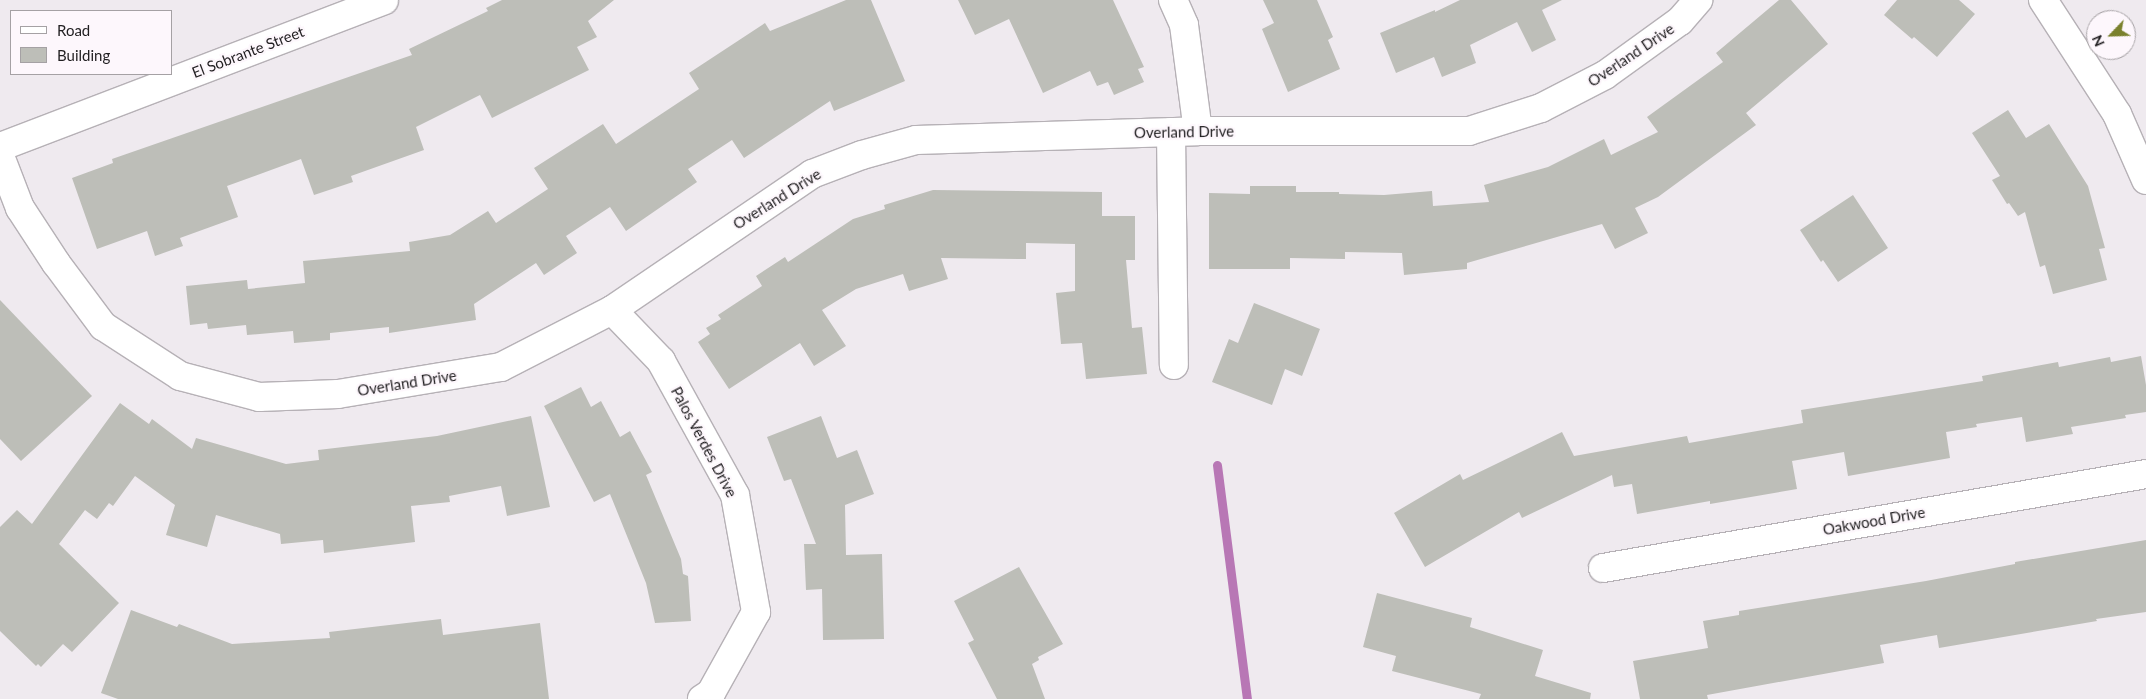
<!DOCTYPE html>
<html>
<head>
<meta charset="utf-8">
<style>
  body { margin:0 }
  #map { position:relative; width:2146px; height:699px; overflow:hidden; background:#efeaef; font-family:Lato,sans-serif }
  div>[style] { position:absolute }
  .stream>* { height:9px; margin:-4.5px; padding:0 4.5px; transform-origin:4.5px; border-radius:4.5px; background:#b877b5 }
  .building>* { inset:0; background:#bdbeb8 }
  .roads { filter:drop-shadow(1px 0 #b6b1b6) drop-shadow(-1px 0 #b6b1b6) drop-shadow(0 1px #b6b1b6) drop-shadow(0 -1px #b6b1b6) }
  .minor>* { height:28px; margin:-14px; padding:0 14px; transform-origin:14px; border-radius:14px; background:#fff }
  span { translate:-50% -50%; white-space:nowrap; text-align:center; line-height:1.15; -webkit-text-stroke:4.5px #fdf7fc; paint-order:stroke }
  .street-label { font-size:15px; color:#211f21 }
  .legend { position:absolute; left:10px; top:10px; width:162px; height:65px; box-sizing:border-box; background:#fdf7fc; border:1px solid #a5a1a4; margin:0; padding:6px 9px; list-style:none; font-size:15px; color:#211f21 }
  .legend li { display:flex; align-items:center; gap:10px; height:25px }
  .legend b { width:25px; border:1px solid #a5a1a4 }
  .north { position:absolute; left:2086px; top:10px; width:50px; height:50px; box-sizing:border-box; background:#fdf7fc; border:1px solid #a5a1a4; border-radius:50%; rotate:246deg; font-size:14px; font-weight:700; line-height:20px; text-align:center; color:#211f21 }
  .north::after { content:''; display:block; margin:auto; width:18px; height:22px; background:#7a812d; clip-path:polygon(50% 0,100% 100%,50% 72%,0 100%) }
</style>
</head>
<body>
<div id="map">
  <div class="stream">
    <i style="left:1217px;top:465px;width:236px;rotate:82.7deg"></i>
  </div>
  <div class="building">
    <i style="clip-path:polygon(502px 0,614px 0,588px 21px,597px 37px,577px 47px,589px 70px,492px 118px,480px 95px,416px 127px,424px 150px,351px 176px,353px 182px,314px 195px,301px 159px,227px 186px,238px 217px,180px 238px,183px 246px,155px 256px,147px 231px,97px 249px,72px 178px,113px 163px,112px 159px,412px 55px,409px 49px,488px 11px,486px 8px)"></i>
    <i style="clip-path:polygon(846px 0,871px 0,905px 81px,834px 111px,830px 101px,744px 158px,732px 140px,688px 169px,697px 182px,626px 231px,610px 207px,566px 236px,577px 253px,544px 275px,536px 263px,474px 304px,476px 320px,389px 333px,389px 327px,330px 333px,330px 340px,294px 343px,293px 331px,247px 335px,246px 325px,208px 329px,207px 323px,190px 325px,186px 286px,247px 280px,248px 289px,305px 283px,303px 261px,410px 251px,409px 242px,450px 235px,488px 211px,496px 223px,548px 189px,534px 168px,603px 124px,616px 144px,699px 89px,689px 73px,765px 23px,770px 31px)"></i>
    <i style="clip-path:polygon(958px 0,1113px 0,1144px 67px,1138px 69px,1144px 82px,1114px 95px,1108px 82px,1097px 86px,1090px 71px,1043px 93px,1009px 19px,975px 35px)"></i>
    <i style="clip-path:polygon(1263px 0,1317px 0,1333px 37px,1328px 40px,1340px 69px,1288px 92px,1262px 29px,1274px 23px)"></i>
    <i style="clip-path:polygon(1460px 0,1562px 0,1542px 10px,1556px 40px,1532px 52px,1517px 22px,1470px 45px,1476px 63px,1442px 77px,1434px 57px,1396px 73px,1380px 33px,1435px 10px,1435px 12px)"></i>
    <i style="clip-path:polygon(1779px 0,1791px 0,1828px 44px,1746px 113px,1756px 125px,1658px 197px,1635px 208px,1648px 233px,1615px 249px,1602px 224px,1467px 263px,1467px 269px,1404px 275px,1402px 253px,1345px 252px,1345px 259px,1290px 258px,1290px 269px,1209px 269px,1209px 193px,1250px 194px,1250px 186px,1296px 186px,1296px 192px,1339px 192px,1339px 194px,1384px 195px,1432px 191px,1433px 206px,1489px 202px,1484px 185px,1548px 167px,1604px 139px,1611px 155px,1658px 132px,1647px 117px,1723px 62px,1716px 53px)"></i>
    <i style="clip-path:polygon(1897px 0,1959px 0,1975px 14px,1937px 57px,1914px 37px,1912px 39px,1884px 15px)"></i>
    <i style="clip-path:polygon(2008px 110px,2026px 138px,2049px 124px,2088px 186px,2105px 248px,2099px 249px,2107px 280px,2053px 294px,2045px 265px,2040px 267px,2025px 212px,2018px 216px,2009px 203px,2007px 204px,1992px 180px,2000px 176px,1972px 133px)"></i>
    <i style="clip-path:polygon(933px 190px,1102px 192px,1102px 216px,1135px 216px,1135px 260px,1126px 260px,1132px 328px,1142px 327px,1147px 374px,1086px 379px,1082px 343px,1061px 344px,1056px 293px,1075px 291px,1075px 244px,1026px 243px,1026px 259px,941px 258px,948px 279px,909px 291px,903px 274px,856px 289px,822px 310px,846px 346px,814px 366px,800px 343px,729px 389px,698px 342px,710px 334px,706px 328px,721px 319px,718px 315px,762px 286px,756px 276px,785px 257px,788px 262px,853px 219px,885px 209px,884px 205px)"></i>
    <i style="clip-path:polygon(1853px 195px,1888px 248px,1838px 282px,1823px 260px,1821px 262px,1800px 230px)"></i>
    <i style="clip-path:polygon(0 300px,92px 396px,21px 461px,0 439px)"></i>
    <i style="clip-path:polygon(1254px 303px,1320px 329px,1302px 376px,1285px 369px,1272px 405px,1212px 382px,1229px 339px,1238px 343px)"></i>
    <i style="clip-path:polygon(2141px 356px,2146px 385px,2146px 412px,2125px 415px,2126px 418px,2071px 427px,2073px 434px,2026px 442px,2022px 417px,1976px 424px,1977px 427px,1946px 432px,1950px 458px,1848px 476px,1844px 452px,1792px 461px,1797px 489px,1710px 504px,1710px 501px,1637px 514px,1632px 484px,1614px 487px,1612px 475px,1522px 518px,1519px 512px,1425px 567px,1394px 513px,1460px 474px,1463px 480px,1562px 432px,1574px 456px,1687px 436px,1689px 443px,1803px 423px,1801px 410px,1983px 381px,1982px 376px,2058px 362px,2059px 367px,2110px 357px,2111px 362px)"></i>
    <i style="clip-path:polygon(581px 387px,591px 407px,601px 401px,620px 437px,630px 431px,652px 472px,646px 475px,681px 559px,683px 574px,688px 576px,691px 621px,655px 623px,646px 583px,610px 494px,594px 502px,544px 406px)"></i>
    <i style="clip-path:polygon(120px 403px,149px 424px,152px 419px,192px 449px,196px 438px,286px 464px,319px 460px,318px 450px,437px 436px,531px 416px,550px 507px,507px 516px,501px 486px,449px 496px,450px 502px,411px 506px,415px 542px,324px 553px,323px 540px,281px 544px,280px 534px,216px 515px,207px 547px,166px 535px,175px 505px,135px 476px,113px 506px,109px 503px,97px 519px,85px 510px,59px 544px,119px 603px,72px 652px,63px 644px,41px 667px,38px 664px,36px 666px,0 631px,0 527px,17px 510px,32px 524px)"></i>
    <i style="clip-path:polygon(821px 416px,837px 458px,857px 450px,874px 494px,845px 505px,846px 555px,882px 554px,884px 639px,823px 640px,822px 589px,806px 590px,804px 544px,816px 544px,791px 479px,784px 481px,767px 437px)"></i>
    <i style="clip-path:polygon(2146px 540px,2146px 612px,2096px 619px,2097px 621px,1939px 648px,1937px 635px,1880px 645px,1884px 663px,1707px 695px,1708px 699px,1640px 699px,1633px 661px,1708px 648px,1703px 621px,1739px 615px,1739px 611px,1926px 581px,2015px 564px,2015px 562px)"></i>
    <i style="clip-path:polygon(1019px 567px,1063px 644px,1038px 657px,1039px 660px,1032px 664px,1045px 699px,997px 699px,968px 643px,974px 640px,954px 601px)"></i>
    <i style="clip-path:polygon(1377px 593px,1472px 618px,1470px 627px,1543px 650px,1535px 676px,1591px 693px,1590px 699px,1479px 699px,1481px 694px,1392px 671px,1396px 656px,1363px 647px)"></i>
    <i style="clip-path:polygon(131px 610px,177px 627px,179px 624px,232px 644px,330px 638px,329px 632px,441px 619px,443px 635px,540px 623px,549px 699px,118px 699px,101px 693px)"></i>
  </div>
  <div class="roads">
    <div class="minor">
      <i style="left:1173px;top:0;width:27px;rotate:66deg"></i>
      <i style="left:1184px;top:25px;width:107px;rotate:82.5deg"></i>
      <i style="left:2043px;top:0;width:136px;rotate:57deg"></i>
      <i style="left:2117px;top:114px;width:72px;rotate:66.3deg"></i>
      <i style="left:1171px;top:132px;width:233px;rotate:89.3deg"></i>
      <i style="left:0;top:147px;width:411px;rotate:-20.9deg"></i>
      <i style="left:0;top:156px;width:56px;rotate:69deg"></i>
      <i style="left:20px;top:208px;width:66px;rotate:56.8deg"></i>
      <i style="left:56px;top:263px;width:79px;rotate:53.3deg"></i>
      <i style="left:103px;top:326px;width:92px;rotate:33deg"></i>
      <i style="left:180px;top:376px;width:82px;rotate:14.9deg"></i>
      <i style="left:259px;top:397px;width:79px;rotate:-2.2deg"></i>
      <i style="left:338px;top:394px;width:165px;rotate:-9.4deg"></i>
      <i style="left:501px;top:367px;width:125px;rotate:-27.2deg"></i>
      <i style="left:612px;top:310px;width:242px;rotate:-34.2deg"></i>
      <i style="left:812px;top:174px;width:53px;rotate:-20.8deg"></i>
      <i style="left:862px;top:155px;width:56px;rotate:-15.5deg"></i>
      <i style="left:916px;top:140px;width:282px;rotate:-1.8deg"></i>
      <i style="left:1198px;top:131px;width:271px"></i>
      <i style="left:1469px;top:131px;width:76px;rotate:-17.7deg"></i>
      <i style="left:1541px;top:108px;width:72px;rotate:-27.3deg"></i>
      <i style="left:1605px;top:75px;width:92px;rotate:-35.8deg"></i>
      <i style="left:1680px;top:21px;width:28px;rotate:-49deg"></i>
      <i style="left:612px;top:310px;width:71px;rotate:46.1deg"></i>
      <i style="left:661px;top:361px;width:153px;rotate:61.1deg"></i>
      <i style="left:735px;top:495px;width:119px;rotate:79.8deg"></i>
      <i style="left:756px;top:612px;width:93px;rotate:119.1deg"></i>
      <i style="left:711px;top:693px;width:11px;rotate:146deg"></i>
      <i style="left:1603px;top:568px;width:551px;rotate:-9.82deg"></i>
    </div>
  </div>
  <div class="street-label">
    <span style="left:248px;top:52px;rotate:-21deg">El Sobrante Street</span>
    <span style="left:1631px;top:55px;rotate:-34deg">Overland Drive</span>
    <span style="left:1184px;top:132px;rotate:-1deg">Overland Drive</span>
    <span style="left:777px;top:199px;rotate:-32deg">Overland Drive</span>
    <span style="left:407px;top:383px;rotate:-9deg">Overland Drive</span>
    <span style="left:704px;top:442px;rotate:62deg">Palos Verdes Drive</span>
    <span style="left:1874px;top:521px;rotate:-10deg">Oakwood Drive</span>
  </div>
  <ul class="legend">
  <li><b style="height:6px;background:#fff"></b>Road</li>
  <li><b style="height:14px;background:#bdbeb8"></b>Building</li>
  </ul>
  <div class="north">N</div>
</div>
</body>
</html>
